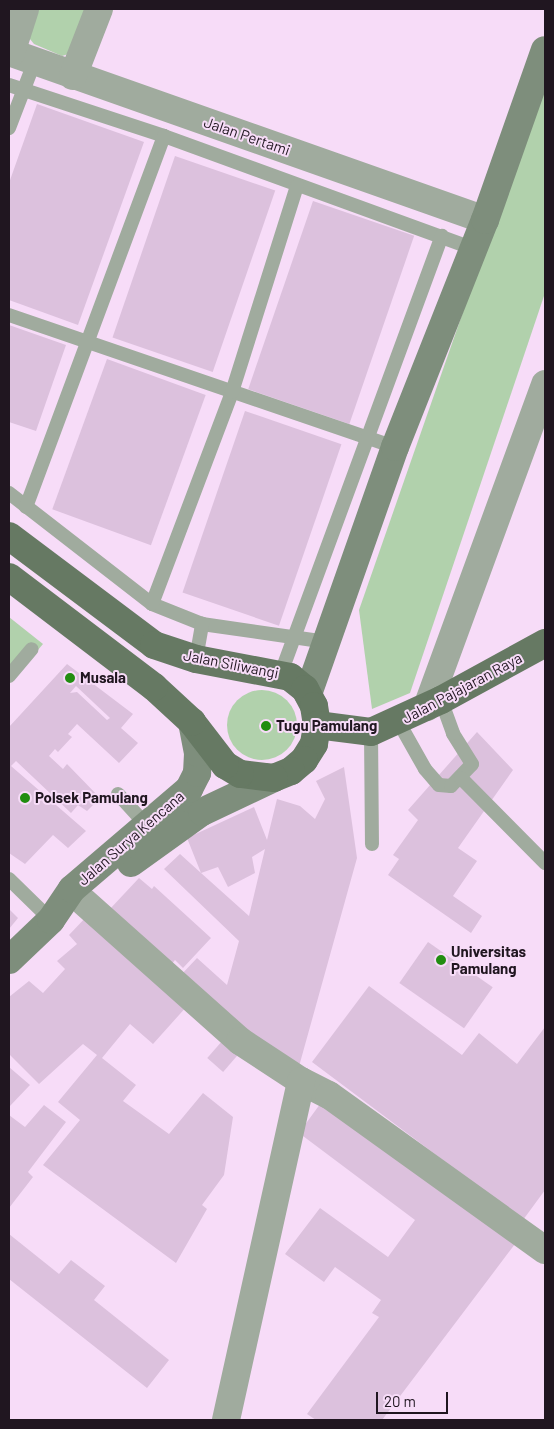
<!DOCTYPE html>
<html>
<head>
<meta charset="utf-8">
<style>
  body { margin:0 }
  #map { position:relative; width:554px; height:1429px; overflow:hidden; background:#f7dcf8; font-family:Barlow,sans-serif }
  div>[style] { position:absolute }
  .green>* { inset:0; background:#b1d1ac }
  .round { border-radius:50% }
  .building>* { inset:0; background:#dcc1dd; transform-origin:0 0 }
  .lane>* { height:14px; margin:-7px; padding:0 7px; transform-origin:7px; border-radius:7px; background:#a0ab9e }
  .street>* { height:28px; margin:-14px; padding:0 14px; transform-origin:14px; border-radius:14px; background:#a0ab9e }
  .secondary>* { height:28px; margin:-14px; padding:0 14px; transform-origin:14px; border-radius:14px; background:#7e8e7c }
  .primary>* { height:28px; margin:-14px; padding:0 14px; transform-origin:14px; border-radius:14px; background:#667963 }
  .dots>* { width:14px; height:14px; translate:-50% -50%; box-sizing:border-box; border:2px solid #f7dcf8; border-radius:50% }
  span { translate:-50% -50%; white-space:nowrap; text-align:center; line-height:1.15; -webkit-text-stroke:4px #f7dcf8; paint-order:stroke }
  .street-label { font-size:15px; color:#201620 }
  .poi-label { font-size:15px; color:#201620; font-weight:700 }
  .left { translate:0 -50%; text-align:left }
  .frame { position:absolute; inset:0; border:10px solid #201620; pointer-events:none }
  .scale { position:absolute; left:376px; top:1392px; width:72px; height:22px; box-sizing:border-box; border:2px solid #201620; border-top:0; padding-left:6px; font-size:15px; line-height:18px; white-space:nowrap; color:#201620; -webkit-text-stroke:4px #f7dcf8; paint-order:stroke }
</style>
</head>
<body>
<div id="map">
  <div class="green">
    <i style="clip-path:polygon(32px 9px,91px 9px,78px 51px,62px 56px,34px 44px,25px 33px)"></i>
    <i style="clip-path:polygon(545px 77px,545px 293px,410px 693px,372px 709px,359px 610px)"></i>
    <i style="clip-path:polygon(9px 617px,43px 644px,9px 684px)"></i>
    <i class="round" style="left:227px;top:690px;width:70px;height:70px"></i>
  </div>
  <div class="building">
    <i style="clip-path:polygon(37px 104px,144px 142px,78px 325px,9px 300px,9px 183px)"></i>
    <i style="left:175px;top:156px;width:106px;height:192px;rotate:19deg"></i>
    <i style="left:313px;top:201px;width:107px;height:199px;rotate:19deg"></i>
    <i style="clip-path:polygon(9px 325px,66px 345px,36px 431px,9px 422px)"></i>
    <i style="left:107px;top:359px;width:105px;height:160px;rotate:20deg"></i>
    <i style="left:245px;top:411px;width:102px;height:192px;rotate:19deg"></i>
    <i style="clip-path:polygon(evenodd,67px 664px,133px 714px,121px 728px,138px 743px,119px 763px,77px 724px,68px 734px,72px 737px,58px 752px,55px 749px,49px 756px,63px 769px,67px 764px,100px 798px,87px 811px,78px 805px,71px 813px,16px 761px,11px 766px,86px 831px,68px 848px,53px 835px,25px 864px,9px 853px,9px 727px,67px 664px,76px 686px,110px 718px,107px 720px,77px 692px,70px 693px,76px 686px)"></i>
    <i style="clip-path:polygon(477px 732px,513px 770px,458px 848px,477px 861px,453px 896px,482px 916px,471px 933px,388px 875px,399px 859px,393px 855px,418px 820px,408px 810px)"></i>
    <i style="clip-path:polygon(344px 767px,357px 858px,298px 1070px,180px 976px,197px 958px,227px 985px,239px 941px,164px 869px,180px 854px,201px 873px,249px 916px,265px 849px,252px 857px,255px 873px,228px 887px,218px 867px,201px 873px,187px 838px,254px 807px,267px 840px,277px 799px,300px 806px,315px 819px,325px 799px,316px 781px)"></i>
    <i style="clip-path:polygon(139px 878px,152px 889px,154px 886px,211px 938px,183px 968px,175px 960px,170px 966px,109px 910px)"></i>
    <i style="clip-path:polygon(9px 909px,18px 918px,9px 929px)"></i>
    <i style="clip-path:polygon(88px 915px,188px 1005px,153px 1044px,130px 1024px,102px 1058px,136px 1085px,123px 1101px,169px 1134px,203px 1093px,233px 1117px,224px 1175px,202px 1205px,207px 1209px,176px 1263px,43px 1165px,80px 1120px,58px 1102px,97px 1055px,83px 1044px,39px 1084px,9px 1054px,9px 997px,29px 981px,43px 993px,65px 969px,57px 961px,77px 944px,69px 935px)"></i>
    <i style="left:428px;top:942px;width:79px;height:50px;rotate:35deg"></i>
    <i style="clip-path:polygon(369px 986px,462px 1055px,479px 1033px,517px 1064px,545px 1027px,545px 1190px,523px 1220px,312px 1062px)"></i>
    <i style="left:223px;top:1040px;width:21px;height:24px;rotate:41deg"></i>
    <i style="clip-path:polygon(9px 1067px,30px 1085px,9px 1107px)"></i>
    <i style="clip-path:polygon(323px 1100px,515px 1244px,382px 1420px,316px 1420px,307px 1414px,379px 1317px,372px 1313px,381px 1300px,335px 1267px,324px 1282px,285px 1254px,320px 1208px,388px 1257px,415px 1220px,299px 1133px)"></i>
    <i style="clip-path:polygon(44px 1105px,66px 1122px,28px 1172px,33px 1177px,9px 1208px,9px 1115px,25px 1127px)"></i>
    <i style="clip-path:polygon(9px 1234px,59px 1274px,71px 1260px,105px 1286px,94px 1300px,169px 1360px,147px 1388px,9px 1279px)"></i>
  </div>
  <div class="lane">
    <i style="left:9px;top:85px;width:163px;rotate:18.2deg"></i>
    <i style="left:164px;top:136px;width:330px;rotate:20deg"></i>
    <i style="left:9px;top:128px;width:70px;rotate:-69deg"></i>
    <i style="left:9px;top:315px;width:408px;rotate:18.9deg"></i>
    <i style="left:9px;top:493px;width:181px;rotate:37.8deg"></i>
    <i style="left:152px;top:604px;width:54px;rotate:21.8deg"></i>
    <i style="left:202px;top:624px;width:126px;rotate:8.2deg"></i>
    <i style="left:26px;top:507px;width:396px;rotate:-69.6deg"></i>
    <i style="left:152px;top:604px;width:227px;rotate:-69.3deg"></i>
    <i style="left:232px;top:392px;width:216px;rotate:-72.5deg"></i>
    <i style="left:196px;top:659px;width:36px;rotate:-80deg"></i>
    <i style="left:281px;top:673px;width:466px;rotate:-69.8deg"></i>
    <i style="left:9px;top:676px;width:35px;rotate:-50deg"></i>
    <i style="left:398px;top:721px;width:55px;rotate:60.6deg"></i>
    <i style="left:425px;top:769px;width:21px;rotate:49deg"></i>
    <i style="left:439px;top:785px;width:12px;rotate:5deg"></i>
    <i style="left:451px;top:786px;width:30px;rotate:-46deg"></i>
    <i style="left:472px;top:764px;width:36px;rotate:-122deg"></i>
    <i style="left:453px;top:733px;width:35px;rotate:-110deg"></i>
    <i style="left:371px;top:732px;width:112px;rotate:89.5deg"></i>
    <i style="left:461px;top:778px;width:120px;rotate:45.3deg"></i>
    <i style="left:118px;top:794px;width:47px;rotate:47.6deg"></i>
    <i style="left:9px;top:879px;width:59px;rotate:44.3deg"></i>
  </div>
  <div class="street">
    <i style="left:9px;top:52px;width:505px;rotate:19.44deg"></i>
    <i style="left:11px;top:53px;width:46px;rotate:-72.3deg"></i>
    <i style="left:73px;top:76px;width:72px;rotate:-68.8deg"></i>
    <i style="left:427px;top:707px;width:344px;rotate:-69.9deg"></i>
    <i style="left:84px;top:902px;width:209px;rotate:41.7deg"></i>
    <i style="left:240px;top:1041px;width:73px;rotate:33.3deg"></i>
    <i style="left:301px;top:1081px;width:31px;rotate:27deg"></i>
    <i style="left:329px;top:1095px;width:266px;rotate:35.7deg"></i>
    <i style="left:226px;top:1420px;width:347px;rotate:-77.5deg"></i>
  </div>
  <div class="secondary">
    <i style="left:308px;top:694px;width:262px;rotate:-70.6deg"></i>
    <i style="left:395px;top:447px;width:244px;rotate:-68.4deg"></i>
    <i style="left:485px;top:220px;width:180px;rotate:-70.6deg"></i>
    <i style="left:131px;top:863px;width:87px;rotate:-35.7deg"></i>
    <i style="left:202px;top:812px;width:80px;rotate:-25.3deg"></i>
    <i style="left:9px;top:960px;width:58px;rotate:-43.6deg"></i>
    <i style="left:51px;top:920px;width:37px;rotate:-56deg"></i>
    <i style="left:72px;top:889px;width:154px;rotate:-40.5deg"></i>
    <i style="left:189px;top:789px;width:18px;rotate:-63deg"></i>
    <i style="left:197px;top:773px;width:20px;rotate:-87deg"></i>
    <i style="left:198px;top:753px;width:32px;rotate:-101deg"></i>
  </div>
  <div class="primary">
    <i style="left:9px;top:536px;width:181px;rotate:36.9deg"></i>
    <i style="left:154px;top:645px;width:44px;rotate:18.4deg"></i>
    <i style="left:196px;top:659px;width:96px;rotate:10.8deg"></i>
    <i style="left:290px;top:677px;width:19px;rotate:39deg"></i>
    <i style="left:305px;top:689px;width:19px;rotate:62deg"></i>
    <i style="left:314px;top:706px;width:19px;rotate:81deg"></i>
    <i style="left:317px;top:725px;width:19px;rotate:99deg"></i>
    <i style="left:314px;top:744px;width:19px;rotate:122deg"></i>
    <i style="left:304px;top:760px;width:17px;rotate:140deg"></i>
    <i style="left:291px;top:771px;width:18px;rotate:158deg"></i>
    <i style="left:274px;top:778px;width:34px;rotate:-173deg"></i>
    <i style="left:240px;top:774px;width:17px;rotate:-149deg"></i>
    <i style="left:225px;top:765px;width:54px;rotate:-127.5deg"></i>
    <i style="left:192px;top:722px;width:52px;rotate:-137.4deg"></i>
    <i style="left:154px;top:687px;width:182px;rotate:-142.8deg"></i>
    <i style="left:317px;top:725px;width:54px;rotate:7.4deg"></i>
    <i style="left:371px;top:732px;width:77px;rotate:-24.6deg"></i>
    <i style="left:441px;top:700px;width:119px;rotate:-28.7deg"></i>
  </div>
  <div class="dots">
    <i style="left:70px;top:678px;background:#218d10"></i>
    <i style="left:266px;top:726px;background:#218d10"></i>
    <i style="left:25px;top:798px;background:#218d10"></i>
    <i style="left:441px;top:960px;background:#218d10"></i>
  </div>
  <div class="street-label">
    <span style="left:247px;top:136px;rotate:19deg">Jalan Pertami</span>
    <span style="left:231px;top:664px;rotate:11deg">Jalan Siliwangi</span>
    <span style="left:462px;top:688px;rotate:-28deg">Jalan Pajajaran Raya</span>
    <span style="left:131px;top:838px;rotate:-41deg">Jalan Surya Kencana</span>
  </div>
  <div class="poi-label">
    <span class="left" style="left:80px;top:678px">Musala</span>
    <span class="left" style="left:276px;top:726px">Tugu Pamulang</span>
    <span class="left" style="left:35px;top:798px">Polsek Pamulang</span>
    <span class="left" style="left:451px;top:960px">Universitas<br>Pamulang</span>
  </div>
  <div class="frame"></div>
  <div class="scale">20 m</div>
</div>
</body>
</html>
